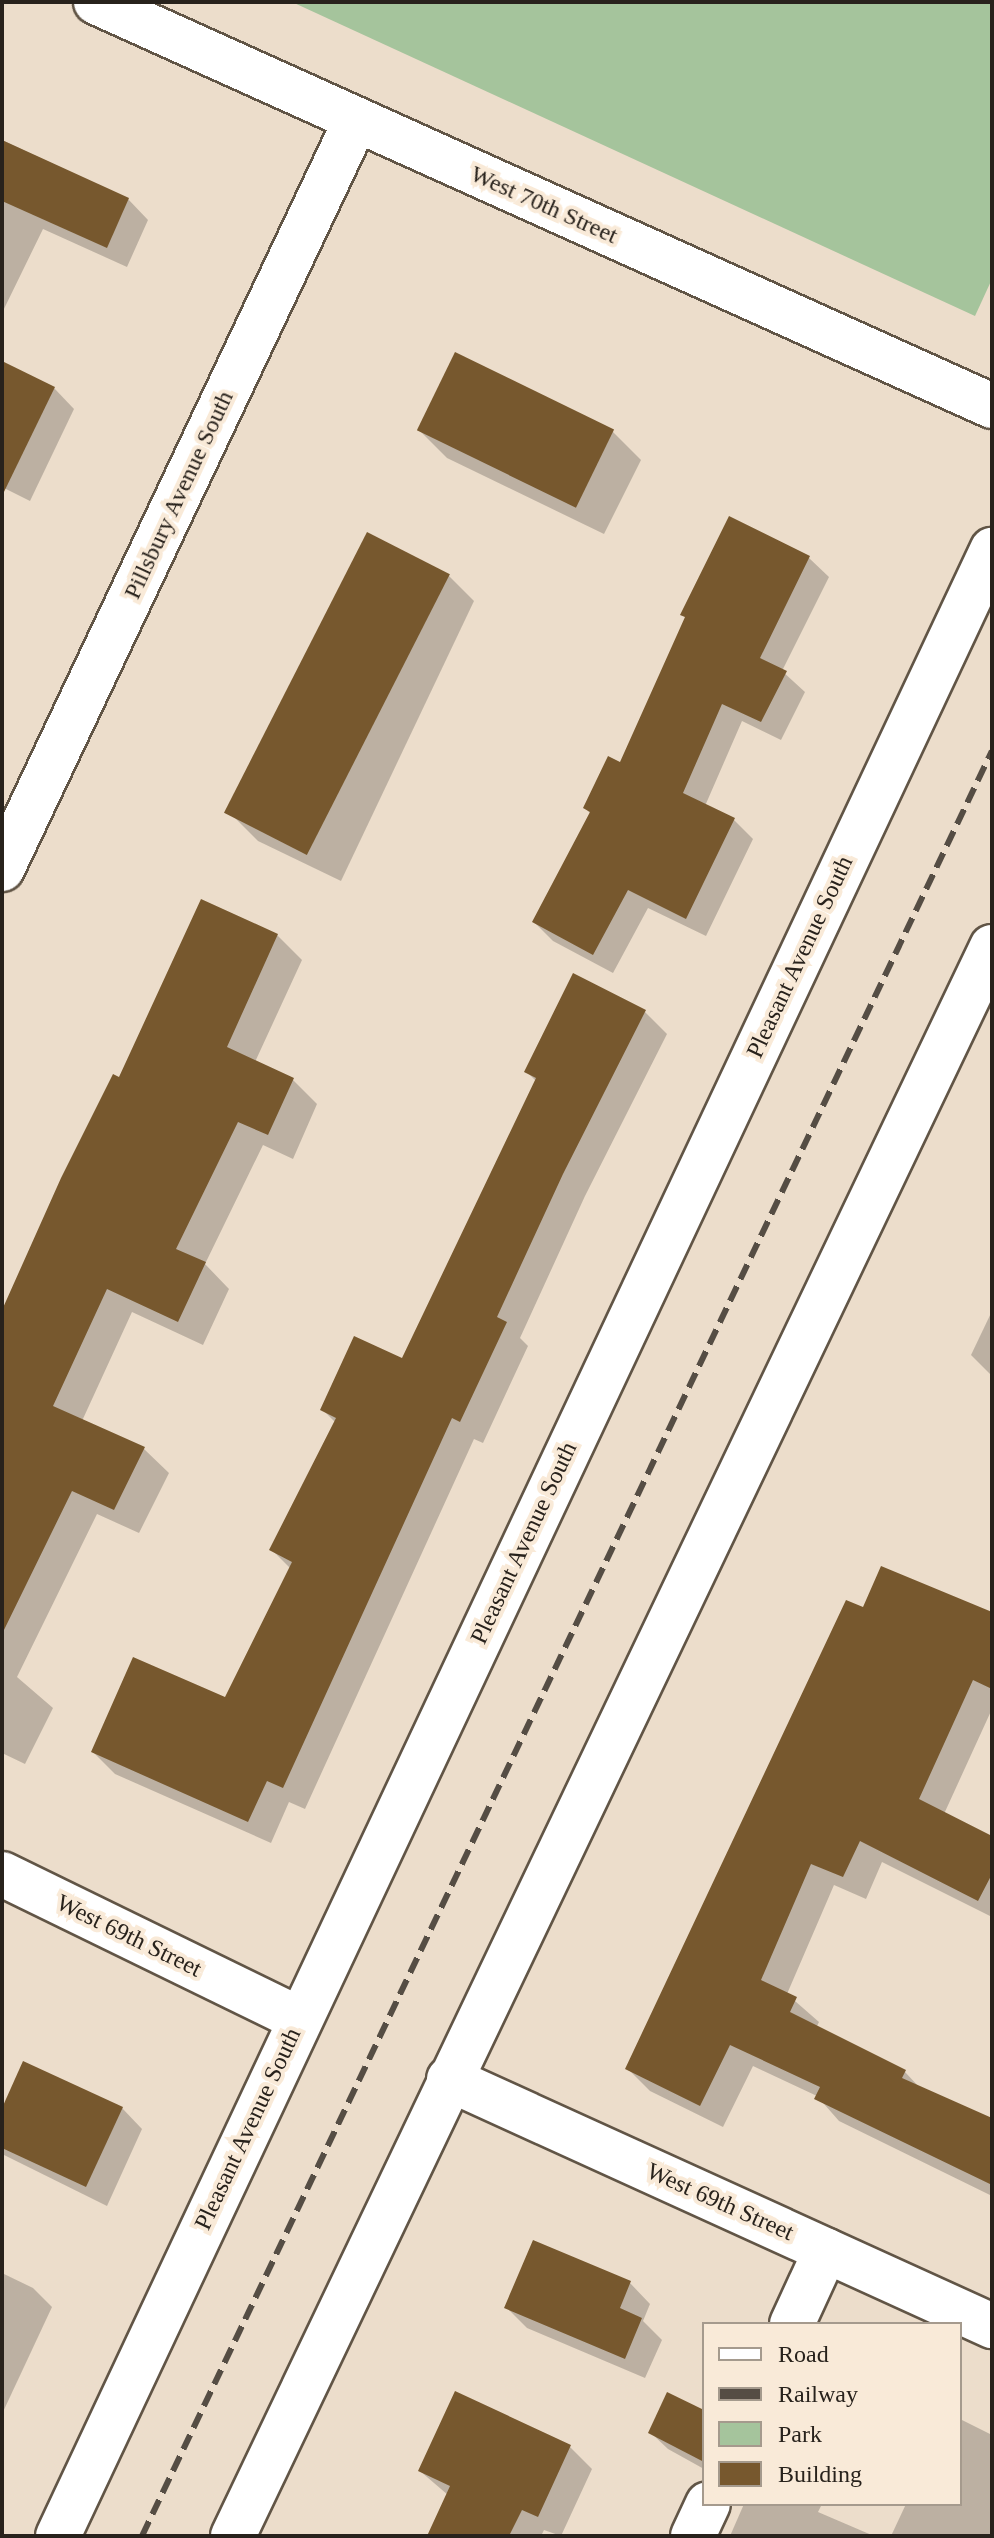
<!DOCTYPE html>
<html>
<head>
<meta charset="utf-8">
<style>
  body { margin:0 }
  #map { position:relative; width:994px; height:2538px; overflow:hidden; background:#ecddcb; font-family:"Times New Roman",serif }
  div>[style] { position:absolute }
  .green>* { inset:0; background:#a5c49c }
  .shadow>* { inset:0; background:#0003 }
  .building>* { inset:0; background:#77582e; transform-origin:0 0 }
  .roads { filter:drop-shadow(2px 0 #615546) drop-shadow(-2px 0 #615546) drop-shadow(0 2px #615546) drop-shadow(0 -2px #615546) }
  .minor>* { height:44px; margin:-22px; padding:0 22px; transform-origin:22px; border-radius:22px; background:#fff }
  .rail>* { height:6px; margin-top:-3px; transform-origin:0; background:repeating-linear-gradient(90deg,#554d44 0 16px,transparent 0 24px) }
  span { translate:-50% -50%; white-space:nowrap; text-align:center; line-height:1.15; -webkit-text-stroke:8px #f9ead8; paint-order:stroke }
  .street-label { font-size:24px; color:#28221c }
  .frame { position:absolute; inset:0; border:4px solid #28221c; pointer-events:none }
  .legend { position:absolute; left:702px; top:2322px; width:260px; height:184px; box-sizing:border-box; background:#f9ead8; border:2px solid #a59a8d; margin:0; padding:10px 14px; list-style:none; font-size:24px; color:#28221c }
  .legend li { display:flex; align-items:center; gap:16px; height:40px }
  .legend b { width:40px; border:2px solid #a59a8d }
</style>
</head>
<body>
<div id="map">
  <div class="green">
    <i style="clip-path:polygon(292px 2px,992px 2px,992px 279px,975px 316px)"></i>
  </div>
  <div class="shadow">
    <i style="clip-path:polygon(2px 140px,128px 199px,148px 220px,127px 267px,43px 229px,2px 313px)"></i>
    <i style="clip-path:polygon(2px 363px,54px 388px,74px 409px,30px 501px,2px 487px)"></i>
    <i style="clip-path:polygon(419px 430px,613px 432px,641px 460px,604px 534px,447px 458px)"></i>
    <i style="clip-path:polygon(730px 519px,809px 558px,829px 577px,782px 671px,805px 692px,781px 740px,742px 721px,705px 806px,734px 820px,753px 839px,706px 936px,648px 908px,613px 973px,553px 941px,534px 922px,591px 814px,585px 808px,621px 764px,687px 619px,683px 615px)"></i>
    <i style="clip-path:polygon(368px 535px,449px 576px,474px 601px,341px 881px,258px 841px,233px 816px)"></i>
    <i style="clip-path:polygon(277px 935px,302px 960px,255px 1062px,293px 1080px,317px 1104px,293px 1159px,263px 1145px,205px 1264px,229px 1289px,203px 1345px,132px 1312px,82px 1421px,144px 1449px,169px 1473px,139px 1533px,97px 1514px,17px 1677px,53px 1708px,25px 1764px,2px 1753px,2px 1312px,120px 1080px)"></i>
    <i style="clip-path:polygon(645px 1012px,667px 1034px,585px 1196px,520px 1338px,528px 1346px,483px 1443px,474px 1439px,305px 1809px,289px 1802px,271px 1843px,115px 1774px,93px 1752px,226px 1700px,291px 1569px,272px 1550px,336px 1423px,322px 1409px,403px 1361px,536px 1081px,526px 1071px)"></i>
    <i style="clip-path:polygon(992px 1311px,992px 1376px,971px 1355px)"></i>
    <i style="clip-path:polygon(864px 1610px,992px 1615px,992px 1709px,944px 1814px,992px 1838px,992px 1917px,882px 1862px,866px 1899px,834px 1885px,787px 1994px,819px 2022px,816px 2028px,905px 2072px,920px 2088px,992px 2120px,992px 2196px,839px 2121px,817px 2096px,753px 2066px,723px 2127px,650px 2091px,628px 2069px)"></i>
    <i style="clip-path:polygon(122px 2108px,142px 2129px,107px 2206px,2px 2154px,2px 2113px)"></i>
    <i style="clip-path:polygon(2px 2273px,33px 2288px,52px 2307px,2px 2414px)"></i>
    <i style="clip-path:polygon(630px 2283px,650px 2304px,643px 2321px,662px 2340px,645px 2378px,527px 2328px,506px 2307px)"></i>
    <i style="clip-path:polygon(704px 2412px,704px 2469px,668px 2449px,650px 2432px)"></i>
    <i style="clip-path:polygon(960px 2419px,992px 2435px,992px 2536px,891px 2536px,906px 2504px,960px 2504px)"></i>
    <i style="clip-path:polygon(570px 2447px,592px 2469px,561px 2536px,544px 2530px,541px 2536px,429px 2536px,448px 2495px,420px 2471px)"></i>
    <i style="clip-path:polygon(744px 2504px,822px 2504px,818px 2512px,874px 2536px,730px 2536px)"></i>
  </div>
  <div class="building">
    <i style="clip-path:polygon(2px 140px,129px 198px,107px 248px,2px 201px)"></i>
    <i style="left:455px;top:352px;width:177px;height:87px;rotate:26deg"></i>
    <i style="clip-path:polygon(2px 361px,55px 387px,2px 496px)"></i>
    <i style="clip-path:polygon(729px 516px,810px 556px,760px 658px,787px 671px,761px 722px,722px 704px,683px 793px,735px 818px,686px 919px,628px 890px,593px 955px,532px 922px,590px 812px,583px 808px,608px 756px,620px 762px,685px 617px,680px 615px)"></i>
    <i style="left:367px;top:532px;width:93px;height:315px;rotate:27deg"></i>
    <i style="clip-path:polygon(201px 899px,278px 934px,227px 1047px,294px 1078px,268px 1135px,238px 1122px,176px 1249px,206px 1262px,178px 1322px,107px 1289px,53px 1406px,145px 1447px,114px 1510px,72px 1491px,2px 1634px,2px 1310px,61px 1178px,113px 1074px,119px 1077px)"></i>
    <i style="clip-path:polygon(573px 973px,646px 1010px,563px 1174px,497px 1317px,507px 1322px,460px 1422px,452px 1418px,283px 1788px,267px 1781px,248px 1822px,91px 1752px,133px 1657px,225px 1697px,292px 1562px,269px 1550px,336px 1418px,320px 1410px,354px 1336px,402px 1358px,536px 1078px,524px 1072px)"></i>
    <i style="clip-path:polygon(881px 1566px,992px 1612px,992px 1689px,973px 1680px,919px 1799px,992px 1836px,992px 1874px,978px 1901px,860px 1841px,843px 1877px,811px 1864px,761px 1980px,797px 1997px,790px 2012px,906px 2070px,902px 2078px,992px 2118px,992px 2185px,814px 2099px,820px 2087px,730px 2045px,700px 2106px,625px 2069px,846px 1600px,863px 1607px)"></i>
    <i style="clip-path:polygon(23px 2061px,123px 2107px,86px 2187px,2px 2148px,2px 2108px)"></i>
    <i style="clip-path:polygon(533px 2240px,631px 2281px,620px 2308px,642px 2318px,625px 2359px,504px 2308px)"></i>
    <i style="clip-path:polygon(455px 2391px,571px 2445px,538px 2517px,522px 2510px,509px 2536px,427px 2536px,450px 2486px,418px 2471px)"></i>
    <i style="clip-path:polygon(667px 2392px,704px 2410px,704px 2462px,648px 2433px)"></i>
  </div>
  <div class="roads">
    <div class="minor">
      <i style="left:96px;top:2px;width:983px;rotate:24.27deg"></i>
      <i style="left:2px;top:869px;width:828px;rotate:-64.7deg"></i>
      <i style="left:2px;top:1874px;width:331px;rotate:26deg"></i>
      <i style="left:449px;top:2079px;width:597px;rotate:24.46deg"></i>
      <i style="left:792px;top:2324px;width:81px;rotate:-65.3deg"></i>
      <i style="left:58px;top:2536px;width:2195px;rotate:-64.81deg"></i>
      <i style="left:233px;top:2536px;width:1761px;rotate:-64.47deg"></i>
      <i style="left:693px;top:2536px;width:35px;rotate:-65deg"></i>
    </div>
  </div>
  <div class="rail">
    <i style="left:142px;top:2536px;width:1977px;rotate:-64.54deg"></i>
  </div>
  <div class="street-label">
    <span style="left:544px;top:205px;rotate:24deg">West 70th Street</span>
    <span style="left:179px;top:495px;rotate:-65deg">Pillsbury Avenue South</span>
    <span style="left:800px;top:957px;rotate:-65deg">Pleasant Avenue South</span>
    <span style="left:524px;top:1543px;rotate:-65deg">Pleasant Avenue South</span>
    <span style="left:129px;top:1936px;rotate:26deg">West 69th Street</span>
    <span style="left:248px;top:2129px;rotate:-65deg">Pleasant Avenue South</span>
    <span style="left:720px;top:2202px;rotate:24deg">West 69th Street</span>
  </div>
  <div class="frame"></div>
  <ul class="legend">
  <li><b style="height:10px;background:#fff"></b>Road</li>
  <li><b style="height:10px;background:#554d44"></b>Railway</li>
  <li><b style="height:22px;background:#a5c49c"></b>Park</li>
  <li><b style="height:22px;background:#77582e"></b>Building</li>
  </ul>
</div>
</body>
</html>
